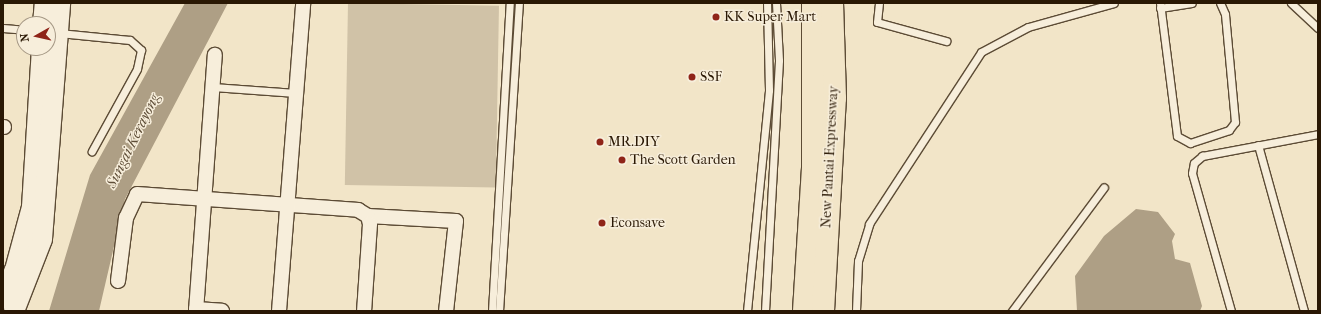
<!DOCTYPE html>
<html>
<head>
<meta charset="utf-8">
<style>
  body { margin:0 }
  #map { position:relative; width:1321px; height:314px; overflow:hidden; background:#f2e5c8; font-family:"IM FELL French Canon",serif }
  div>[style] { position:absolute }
  .green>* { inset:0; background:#d0c2a7; transform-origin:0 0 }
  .water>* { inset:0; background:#ae9f85 }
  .roads { filter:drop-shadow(1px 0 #5c4b35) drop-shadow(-1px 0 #5c4b35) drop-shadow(0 1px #5c4b35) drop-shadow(0 -1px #5c4b35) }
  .lane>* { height:7px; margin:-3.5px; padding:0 3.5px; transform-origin:3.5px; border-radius:3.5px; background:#f7eedb }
  .street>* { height:14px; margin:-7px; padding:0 7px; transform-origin:7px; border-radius:7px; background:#f7eedb }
  .secondary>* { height:20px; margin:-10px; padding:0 10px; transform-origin:10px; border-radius:10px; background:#f7eedb }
  .highway>* { height:22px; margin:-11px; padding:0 11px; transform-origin:11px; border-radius:11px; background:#f2e5c8 }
  .dots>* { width:11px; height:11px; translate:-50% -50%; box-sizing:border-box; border:2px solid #f7eedb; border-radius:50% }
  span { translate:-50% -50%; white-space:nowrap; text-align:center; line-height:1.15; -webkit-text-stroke:3px #f7eedb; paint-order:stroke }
  .poi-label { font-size:14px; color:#2a1804 }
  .left { translate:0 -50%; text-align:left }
  .street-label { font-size:14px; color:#2a1804 }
  .water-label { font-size:15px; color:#5f4e38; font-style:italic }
  .frame { position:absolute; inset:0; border:4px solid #2a1804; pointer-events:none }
  .north { position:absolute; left:16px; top:16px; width:40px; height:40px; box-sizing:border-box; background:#f7eedb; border:1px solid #a59885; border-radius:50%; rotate:262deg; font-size:11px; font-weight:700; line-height:16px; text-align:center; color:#2a1804 }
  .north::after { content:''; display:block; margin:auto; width:14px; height:18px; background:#8f2418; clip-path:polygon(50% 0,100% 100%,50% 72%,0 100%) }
</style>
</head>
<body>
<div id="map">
  <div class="green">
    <i style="left:348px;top:3px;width:151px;height:182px;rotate:1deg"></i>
  </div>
  <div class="water">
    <i style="clip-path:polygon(185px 3px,228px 3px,125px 199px,99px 311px,49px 311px,90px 175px)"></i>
    <i style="clip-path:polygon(1136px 209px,1158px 212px,1175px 234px,1172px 241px,1175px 259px,1190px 263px,1202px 306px,1200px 311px,1077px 311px,1075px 276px,1104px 236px)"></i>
  </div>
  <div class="roads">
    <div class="lane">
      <i style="left:879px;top:3px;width:19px;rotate:96deg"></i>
      <i style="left:877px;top:22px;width:72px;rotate:15.4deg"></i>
      <i style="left:1160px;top:3px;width:134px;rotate:82.7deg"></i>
      <i style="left:1177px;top:136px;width:15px;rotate:28deg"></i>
      <i style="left:1190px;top:143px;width:41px;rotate:-18.4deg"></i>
      <i style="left:1229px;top:130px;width:10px;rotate:-53deg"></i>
      <i style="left:1235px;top:122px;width:108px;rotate:-95.3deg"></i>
      <i style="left:1225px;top:14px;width:12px;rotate:-114deg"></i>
      <i style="left:1291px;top:3px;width:37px;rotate:43deg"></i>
      <i style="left:1160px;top:8px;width:32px;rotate:-9deg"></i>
      <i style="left:3px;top:28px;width:21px;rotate:5deg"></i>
      <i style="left:59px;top:33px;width:71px;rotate:5.6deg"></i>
      <i style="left:130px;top:40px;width:15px;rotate:42deg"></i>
      <i style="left:141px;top:50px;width:19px;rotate:102deg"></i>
      <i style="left:137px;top:69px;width:94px;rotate:118.8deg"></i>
      <i style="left:213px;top:87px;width:83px;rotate:4.1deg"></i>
      <i style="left:1258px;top:145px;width:172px;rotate:74.5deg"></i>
      <i style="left:492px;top:311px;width:309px;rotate:-86.7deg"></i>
      <i style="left:499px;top:311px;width:309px;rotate:-86.3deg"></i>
      <i style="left:747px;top:311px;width:222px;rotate:-84.3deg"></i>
      <i style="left:769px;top:90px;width:87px;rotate:-91.3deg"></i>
      <i style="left:765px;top:311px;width:251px;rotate:-86.8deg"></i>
      <i style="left:779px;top:60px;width:57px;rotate:-93deg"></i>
      <i style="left:856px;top:311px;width:50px;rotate:-87.7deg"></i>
      <i style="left:858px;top:261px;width:39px;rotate:-73deg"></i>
      <i style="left:869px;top:224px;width:205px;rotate:-56.9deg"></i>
      <i style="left:981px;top:52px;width:53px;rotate:-28deg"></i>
      <i style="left:1028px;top:27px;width:89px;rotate:-15.6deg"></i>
      <i style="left:1012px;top:311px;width:154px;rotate:-53.4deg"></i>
      <i style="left:1231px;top:311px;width:143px;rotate:-105.8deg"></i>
      <i style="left:1192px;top:173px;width:10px;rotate:-79deg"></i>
      <i style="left:1194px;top:163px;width:11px;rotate:-41deg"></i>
      <i style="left:1202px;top:156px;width:118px;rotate:-10.7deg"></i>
    </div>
    <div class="street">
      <i style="left:3px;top:127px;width:1px"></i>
      <i style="left:368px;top:216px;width:88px;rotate:3.3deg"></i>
      <i style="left:456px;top:221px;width:91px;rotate:96.3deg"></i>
      <i style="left:118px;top:281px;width:64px;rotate:-82.8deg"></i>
      <i style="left:126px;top:218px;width:26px;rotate:-65deg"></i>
      <i style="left:137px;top:194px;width:222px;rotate:4.1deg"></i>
      <i style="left:358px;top:210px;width:12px;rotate:31deg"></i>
      <i style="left:368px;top:216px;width:8px;rotate:76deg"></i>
      <i style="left:370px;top:224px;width:87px;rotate:93.9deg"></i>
      <i style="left:196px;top:309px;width:26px;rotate:4deg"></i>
      <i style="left:196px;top:311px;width:257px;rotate:-85.8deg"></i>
      <i style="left:279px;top:311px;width:309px;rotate:-85.5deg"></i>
    </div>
    <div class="secondary">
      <i style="left:43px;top:24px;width:21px;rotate:-85deg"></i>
      <i style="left:3px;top:299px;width:31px;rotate:-68deg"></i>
      <i style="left:15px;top:270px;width:65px;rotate:-74.9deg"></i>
      <i style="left:32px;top:207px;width:159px;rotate:-86.4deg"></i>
      <i style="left:14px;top:311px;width:77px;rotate:-68.7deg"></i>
      <i style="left:42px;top:239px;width:237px;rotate:-85.6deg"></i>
    </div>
    <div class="highway">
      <i style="left:804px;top:311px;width:145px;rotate:-86.4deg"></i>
      <i style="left:813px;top:166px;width:163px;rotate:-90deg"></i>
      <i style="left:823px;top:311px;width:213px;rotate:-86.8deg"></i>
      <i style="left:835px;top:98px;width:95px;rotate:-91.8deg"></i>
    </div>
  </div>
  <div class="dots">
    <i style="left:716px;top:17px;background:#8f2418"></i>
    <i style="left:692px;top:77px;background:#8f2418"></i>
    <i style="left:600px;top:142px;background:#8f2418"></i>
    <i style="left:622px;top:160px;background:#8f2418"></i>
    <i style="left:602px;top:223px;background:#8f2418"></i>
  </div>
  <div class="poi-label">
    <span class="left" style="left:724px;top:17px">KK Super Mart</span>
    <span class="left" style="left:700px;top:77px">SSF</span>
    <span class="left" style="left:608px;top:142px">MR.DIY</span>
    <span class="left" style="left:630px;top:160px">The Scott Garden</span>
    <span class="left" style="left:610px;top:223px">Econsave</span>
  </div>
  <div class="street-label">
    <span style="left:830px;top:157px;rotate:-87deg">New Pantai Expressway</span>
  </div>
  <div class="water-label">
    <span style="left:133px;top:141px;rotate:-64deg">Sungai Kerayong</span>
  </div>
  <div class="frame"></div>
  <div class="north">N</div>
</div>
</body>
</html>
